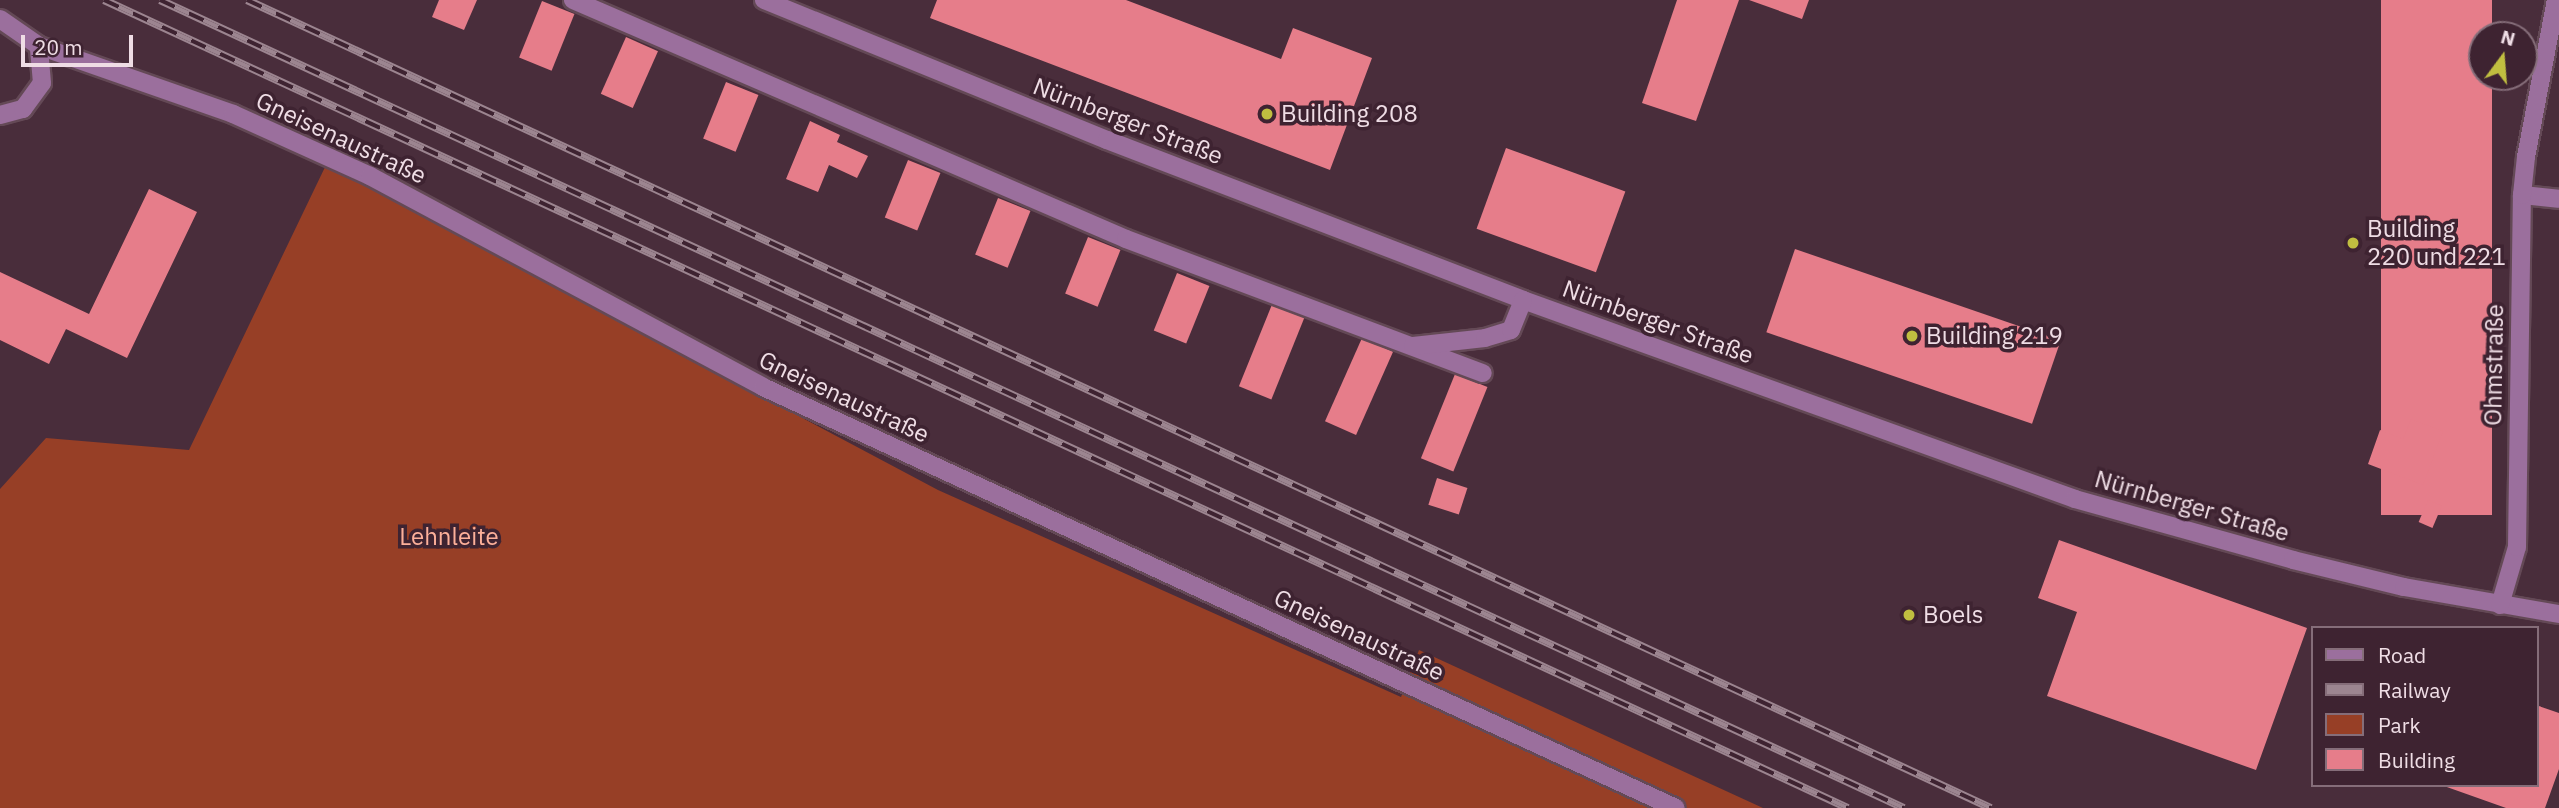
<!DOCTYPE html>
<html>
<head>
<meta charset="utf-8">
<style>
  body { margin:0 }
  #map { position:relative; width:2559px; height:808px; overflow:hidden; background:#492d3b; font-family:"IBM Plex Sans",sans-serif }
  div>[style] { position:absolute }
  .green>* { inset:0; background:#973f26 }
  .building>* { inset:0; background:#e67d8a; transform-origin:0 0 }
  .roads { filter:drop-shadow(2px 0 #644956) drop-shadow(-2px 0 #644956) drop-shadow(0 2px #644956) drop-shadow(0 -2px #644956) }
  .minor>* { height:18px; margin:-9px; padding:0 9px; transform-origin:9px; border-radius:9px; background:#9b6f9d }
  .rail>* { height:8px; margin-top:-4px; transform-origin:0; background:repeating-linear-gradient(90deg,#3e2331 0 16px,#9c8590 0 32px); box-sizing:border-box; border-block:2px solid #9c8590 }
  .dots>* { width:19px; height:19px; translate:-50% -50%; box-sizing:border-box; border:4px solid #3e2331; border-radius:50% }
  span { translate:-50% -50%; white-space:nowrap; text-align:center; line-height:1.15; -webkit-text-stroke:7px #3e2331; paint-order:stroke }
  .poi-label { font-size:24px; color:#efdde5 }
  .left { translate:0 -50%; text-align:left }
  .street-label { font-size:24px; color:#efdde5 }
  .park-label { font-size:24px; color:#fdb09a }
  .legend { position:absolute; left:2311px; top:626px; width:228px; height:161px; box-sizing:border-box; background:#3e2331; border:2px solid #856d79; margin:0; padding:9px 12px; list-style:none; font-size:21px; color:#efdde5 }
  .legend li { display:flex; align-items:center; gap:14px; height:35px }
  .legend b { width:35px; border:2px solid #856d79 }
  .north { position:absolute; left:2468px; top:21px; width:70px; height:70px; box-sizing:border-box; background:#3e2331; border:2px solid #856d79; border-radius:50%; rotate:16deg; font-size:19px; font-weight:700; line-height:28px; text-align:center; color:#efdde5 }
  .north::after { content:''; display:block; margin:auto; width:24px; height:32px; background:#c0be40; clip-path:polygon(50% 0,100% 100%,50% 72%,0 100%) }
  .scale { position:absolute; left:21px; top:35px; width:112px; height:32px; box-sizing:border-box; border:4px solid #efdde5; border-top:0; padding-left:9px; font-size:21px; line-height:24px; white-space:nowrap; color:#efdde5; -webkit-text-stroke:5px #3e2331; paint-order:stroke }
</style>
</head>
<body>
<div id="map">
  <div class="green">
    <i style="clip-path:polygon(326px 165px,938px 490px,1401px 697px,1419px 650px,1763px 808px,0 808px,0 489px,46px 438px,189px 450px)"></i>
  </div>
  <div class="building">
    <i style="clip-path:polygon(439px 0,477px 0,464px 30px,432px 17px)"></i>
    <i style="clip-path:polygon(937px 0,1126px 0,1281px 59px,1293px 28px,1372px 58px,1330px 170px,930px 18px)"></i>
    <i style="clip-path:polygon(1677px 0,1739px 0,1696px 121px,1642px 103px)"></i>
    <i style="clip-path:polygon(1749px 0,1809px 0,1802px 19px)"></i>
    <i style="left:2381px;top:0;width:111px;height:515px"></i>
    <i style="left:542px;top:1px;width:35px;height:61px;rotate:22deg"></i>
    <i style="left:626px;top:37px;width:35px;height:62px;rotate:24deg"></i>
    <i style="left:726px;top:82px;width:35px;height:61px;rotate:22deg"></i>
    <i style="clip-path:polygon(810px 121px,840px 135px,837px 142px,868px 156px,857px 178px,829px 165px,818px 192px,786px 179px)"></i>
    <i style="left:1506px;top:148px;width:127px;height:86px;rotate:20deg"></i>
    <i style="left:908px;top:160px;width:35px;height:62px;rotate:22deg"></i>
    <i style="clip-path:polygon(149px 189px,197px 212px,127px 358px,66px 329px,49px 364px,0 340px,0 272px,89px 314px)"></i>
    <i style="left:998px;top:198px;width:35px;height:61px;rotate:22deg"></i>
    <i style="left:1088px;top:237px;width:35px;height:61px;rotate:22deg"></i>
    <i style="left:1795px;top:249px;width:281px;height:88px;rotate:19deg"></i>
    <i style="left:1177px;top:273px;width:35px;height:62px;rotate:22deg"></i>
    <i style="left:1273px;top:302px;width:35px;height:91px;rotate:22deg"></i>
    <i style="left:1362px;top:338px;width:34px;height:91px;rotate:24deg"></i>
    <i style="left:1455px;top:374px;width:35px;height:91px;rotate:22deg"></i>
    <i style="clip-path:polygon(2411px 419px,2443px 431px,2423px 485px,2368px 464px,2380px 430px,2403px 439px)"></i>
    <i style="left:1437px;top:478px;width:32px;height:28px;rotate:18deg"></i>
    <i style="left:2428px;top:500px;width:15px;height:24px;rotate:23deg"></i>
    <i style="clip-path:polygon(2059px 540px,2307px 628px,2256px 770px,2047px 696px,2077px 612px,2038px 598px)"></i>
    <i style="clip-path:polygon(2536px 705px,2559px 713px,2559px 769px,2545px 808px,2506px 808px,2444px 786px,2536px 785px)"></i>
  </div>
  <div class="roads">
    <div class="minor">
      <i style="left:573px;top:0;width:602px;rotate:23.37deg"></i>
      <i style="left:1126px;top:239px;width:381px;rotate:20.6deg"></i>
      <i style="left:764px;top:0;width:370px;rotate:22.2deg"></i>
      <i style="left:1107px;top:140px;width:446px;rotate:21deg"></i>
      <i style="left:1523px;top:300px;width:587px;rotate:19.82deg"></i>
      <i style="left:2075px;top:499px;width:226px;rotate:15.6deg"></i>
      <i style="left:2293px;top:560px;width:114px;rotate:13.7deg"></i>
      <i style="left:2404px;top:587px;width:157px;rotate:9.9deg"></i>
      <i style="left:0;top:19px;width:47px;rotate:34.7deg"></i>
      <i style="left:39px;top:46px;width:206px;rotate:19.3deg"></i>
      <i style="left:233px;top:114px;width:150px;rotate:24.3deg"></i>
      <i style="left:370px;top:176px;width:446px;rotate:28.2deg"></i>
      <i style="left:763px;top:387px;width:1005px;rotate:24.76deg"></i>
      <i style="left:0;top:115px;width:24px;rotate:-15deg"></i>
      <i style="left:23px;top:109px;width:32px;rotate:-54deg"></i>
      <i style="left:42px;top:83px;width:37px;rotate:-95deg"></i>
      <i style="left:2522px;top:195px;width:37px;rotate:6deg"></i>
      <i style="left:1413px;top:346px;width:72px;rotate:-6.3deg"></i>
      <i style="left:1485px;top:338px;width:27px;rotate:-17deg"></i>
      <i style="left:1511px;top:330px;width:32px;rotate:-68deg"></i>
      <i style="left:2500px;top:605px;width:60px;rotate:-73.7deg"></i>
      <i style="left:2517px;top:547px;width:352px;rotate:-89.2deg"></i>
      <i style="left:2522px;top:195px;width:38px;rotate:-84deg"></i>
      <i style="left:2526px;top:157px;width:160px;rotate:-79.2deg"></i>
    </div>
  </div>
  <div class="rail">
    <i style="left:104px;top:0;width:1922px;rotate:24.86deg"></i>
    <i style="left:160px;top:0;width:1922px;rotate:24.86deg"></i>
    <i style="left:247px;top:0;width:1922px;rotate:24.86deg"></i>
  </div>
  <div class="dots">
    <i style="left:1267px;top:114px;background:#c0be40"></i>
    <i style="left:2353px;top:243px;background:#c0be40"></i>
    <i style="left:1912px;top:336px;background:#c0be40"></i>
    <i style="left:1909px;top:615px;background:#c0be40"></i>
  </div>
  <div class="poi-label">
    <span class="left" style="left:1281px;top:114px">Building 208</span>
    <span class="left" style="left:2367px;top:243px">Building<br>220 und 221</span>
    <span class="left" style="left:1926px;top:336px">Building 219</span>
    <span class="left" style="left:1923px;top:615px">Boels</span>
  </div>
  <div class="street-label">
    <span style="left:1128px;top:121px;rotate:21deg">Nürnberger Straße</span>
    <span style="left:341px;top:138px;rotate:25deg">Gneisenaustraße</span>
    <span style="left:1658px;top:322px;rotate:20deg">Nürnberger Straße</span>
    <span style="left:2494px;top:365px;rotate:-89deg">Ohmstraße</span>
    <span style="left:844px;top:397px;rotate:25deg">Gneisenaustraße</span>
    <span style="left:2192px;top:506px;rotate:16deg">Nürnberger Straße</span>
    <span style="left:1359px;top:635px;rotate:25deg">Gneisenaustraße</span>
  </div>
  <div class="park-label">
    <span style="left:449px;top:537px">Lehnleite</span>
  </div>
  <ul class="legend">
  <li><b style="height:9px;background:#9b6f9d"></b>Road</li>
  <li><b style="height:9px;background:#9c8590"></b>Railway</li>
  <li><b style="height:19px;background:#973f26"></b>Park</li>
  <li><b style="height:19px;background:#e67d8a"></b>Building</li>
  </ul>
  <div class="north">N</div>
  <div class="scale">20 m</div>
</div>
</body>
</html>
